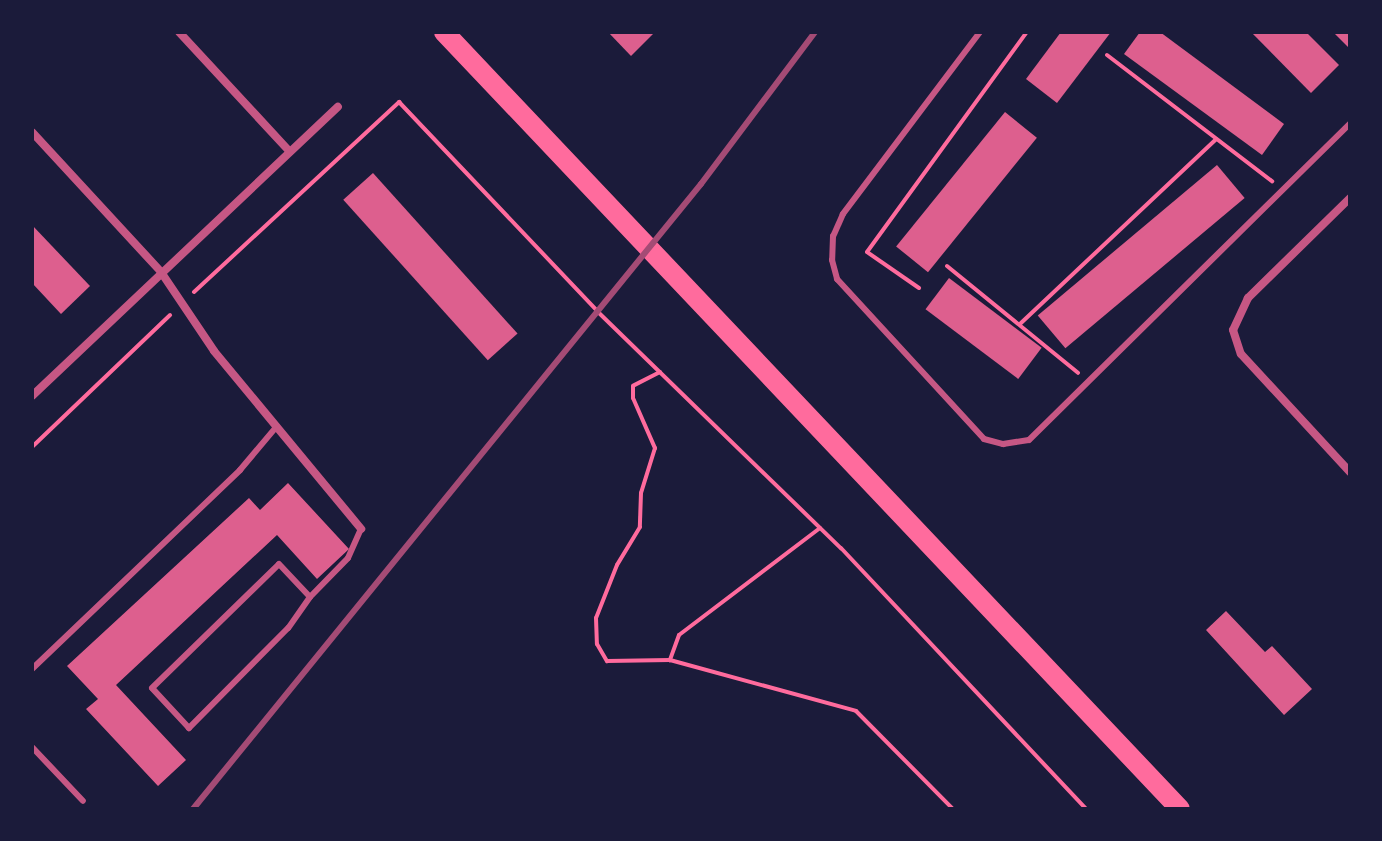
<!DOCTYPE html>
<html>
<head>
<meta charset="utf-8">
<style>
  body { margin:0 }
  #map { position:relative; width:1382px; height:841px; overflow:hidden; background:#1b1b3a; font-family:Manrope,sans-serif }
  div>[style] { position:absolute }
  .building>* { inset:0; background:#dd5f8e; transform-origin:0 0 }
  .path>* { height:4px; margin:-2px; padding:0 2px; transform-origin:2px; border-radius:2px; background:#ff6b9d }
  .service>* { height:6px; margin:-3px; padding:0 3px; transform-origin:3px; border-radius:3px; background:#c65784 }
  .minor>* { height:8px; margin:-4px; padding:0 4px; transform-origin:4px; border-radius:4px; background:#c65784 }
  .primary>* { height:20px; margin:-10px; padding:0 10px; transform-origin:10px; border-radius:10px; background:#ff6b9d }
  .rail>* { height:6px; margin:-3px; padding:0 3px; transform-origin:3px; border-radius:3px; background:#a44b75 }
  span { translate:-50% -50%; white-space:nowrap; text-align:center; line-height:1.15; -webkit-text-stroke:8px #1b1b3a; paint-order:stroke }
  .frame { position:absolute; inset:0; border:34px solid #1b1b3a; pointer-events:none }
</style>
</head>
<body>
<div id="map">
  <div class="building">
    <i style="clip-path:polygon(608px 32px,655px 32px,631px 56px)"></i>
    <i style="clip-path:polygon(1061px 32px,1111px 32px,1057px 103px,1026px 79px)"></i>
    <i style="clip-path:polygon(1140px 32px,1160px 32px,1284px 124px,1262px 155px,1124px 54px)"></i>
    <i style="clip-path:polygon(1251px 32px,1306px 32px,1339px 65px,1311px 93px)"></i>
    <i style="clip-path:polygon(1333px 32px,1350px 32px,1350px 49px)"></i>
    <i style="left:1005px;top:112px;width:41px;height:173px;rotate:39deg"></i>
    <i style="left:1217px;top:165px;width:43px;height:234px;rotate:50deg"></i>
    <i style="left:373px;top:173px;width:216px;height:40px;rotate:48deg"></i>
    <i style="clip-path:polygon(32px 225px,90px 286px,61px 314px,32px 283px)"></i>
    <i style="left:949px;top:278px;width:116px;height:39px;rotate:37deg"></i>
    <i style="clip-path:polygon(288px 483px,349px 549px,317px 579px,277px 535px,116px 685px,186px 760px,158px 786px,86px 709px,98px 699px,67px 666px,249px 498px,260px 510px)"></i>
    <i style="clip-path:polygon(1226px 611px,1265px 652px,1272px 646px,1312px 689px,1284px 715px,1206px 630px)"></i>
  </div>
  <div class="path">
    <i style="left:1107px;top:55px;width:208px;rotate:37.4deg"></i>
    <i style="left:947px;top:266px;width:169px;rotate:39.2deg"></i>
    <i style="left:919px;top:288px;width:63px;rotate:-145.3deg"></i>
    <i style="left:867px;top:252px;width:272px;rotate:-54deg"></i>
    <i style="left:194px;top:292px;width:280px;rotate:-42.8deg"></i>
    <i style="left:399px;top:102px;width:289px;rotate:46.5deg"></i>
    <i style="left:598px;top:312px;width:339px;rotate:44.2deg"></i>
    <i style="left:841px;top:548px;width:358px;rotate:46.8deg"></i>
    <i style="left:1021px;top:323px;width:268px;rotate:-43.3deg"></i>
    <i style="left:660px;top:372px;width:30px;rotate:153deg"></i>
    <i style="left:633px;top:386px;width:12px;rotate:90deg"></i>
    <i style="left:633px;top:398px;width:55px;rotate:66.3deg"></i>
    <i style="left:655px;top:448px;width:47px;rotate:107.3deg"></i>
    <i style="left:641px;top:493px;width:34px;rotate:92deg"></i>
    <i style="left:640px;top:527px;width:44px;rotate:121.2deg"></i>
    <i style="left:617px;top:565px;width:57px;rotate:111.6deg"></i>
    <i style="left:596px;top:618px;width:26px;rotate:88deg"></i>
    <i style="left:597px;top:644px;width:20px;rotate:60deg"></i>
    <i style="left:607px;top:661px;width:63px;rotate:-0.9deg"></i>
    <i style="left:32px;top:447px;width:191px;rotate:-43.7deg"></i>
    <i style="left:820px;top:528px;width:177px;rotate:142.8deg"></i>
    <i style="left:679px;top:635px;width:27px;rotate:110deg"></i>
    <i style="left:670px;top:660px;width:193px;rotate:15.3deg"></i>
    <i style="left:856px;top:711px;width:138px;rotate:45.3deg"></i>
  </div>
  <div class="service">
    <i style="left:980px;top:32px;width:228px;rotate:127deg"></i>
    <i style="left:843px;top:214px;width:24px;rotate:114deg"></i>
    <i style="left:833px;top:236px;width:24px;rotate:92deg"></i>
    <i style="left:832px;top:260px;width:20px;rotate:75deg"></i>
    <i style="left:837px;top:279px;width:217px;rotate:47.4deg"></i>
    <i style="left:984px;top:439px;width:20px;rotate:15deg"></i>
    <i style="left:1003px;top:444px;width:26px;rotate:-9deg"></i>
    <i style="left:1029px;top:440px;width:450px;rotate:-44.6deg"></i>
    <i style="left:310px;top:597px;width:38px;rotate:125deg"></i>
    <i style="left:288px;top:628px;width:141px;rotate:134.7deg"></i>
    <i style="left:189px;top:728px;width:54px;rotate:-132.8deg"></i>
    <i style="left:152px;top:688px;width:177px;rotate:-44.3deg"></i>
    <i style="left:279px;top:564px;width:45px;rotate:46.8deg"></i>
    <i style="left:310px;top:597px;width:54px;rotate:-45.7deg"></i>
    <i style="left:348px;top:558px;width:32px;rotate:-66deg"></i>
    <i style="left:32px;top:669px;width:288px;rotate:-43.7deg"></i>
    <i style="left:240px;top:470px;width:57px;rotate:-49.9deg"></i>
    <i style="left:32px;top:747px;width:74px;rotate:46.6deg"></i>
  </div>
  <div class="minor">
    <i style="left:179px;top:32px;width:163px;rotate:47.2deg"></i>
    <i style="left:32px;top:132px;width:190px;rotate:47.3deg"></i>
    <i style="left:161px;top:272px;width:95px;rotate:56.1deg"></i>
    <i style="left:214px;top:351px;width:231px;rotate:50.4deg"></i>
    <i style="left:1350px;top:198px;width:143px;rotate:135.6deg"></i>
    <i style="left:1248px;top:298px;width:35px;rotate:115deg"></i>
    <i style="left:1233px;top:330px;width:25px;rotate:72deg"></i>
    <i style="left:1241px;top:354px;width:161px;rotate:47.3deg"></i>
    <i style="left:32px;top:396px;width:421px;rotate:-43.4deg"></i>
  </div>
  <div class="primary">
    <i style="left:444px;top:32px;width:1070px;rotate:46.55deg"></i>
  </div>
  <div class="rail">
    <i style="left:193px;top:809px;width:805px;rotate:-50.9deg"></i>
    <i style="left:701px;top:184px;width:190px;rotate:-53.1deg"></i>
  </div>
  <div class="frame"></div>
</div>
</body>
</html>
